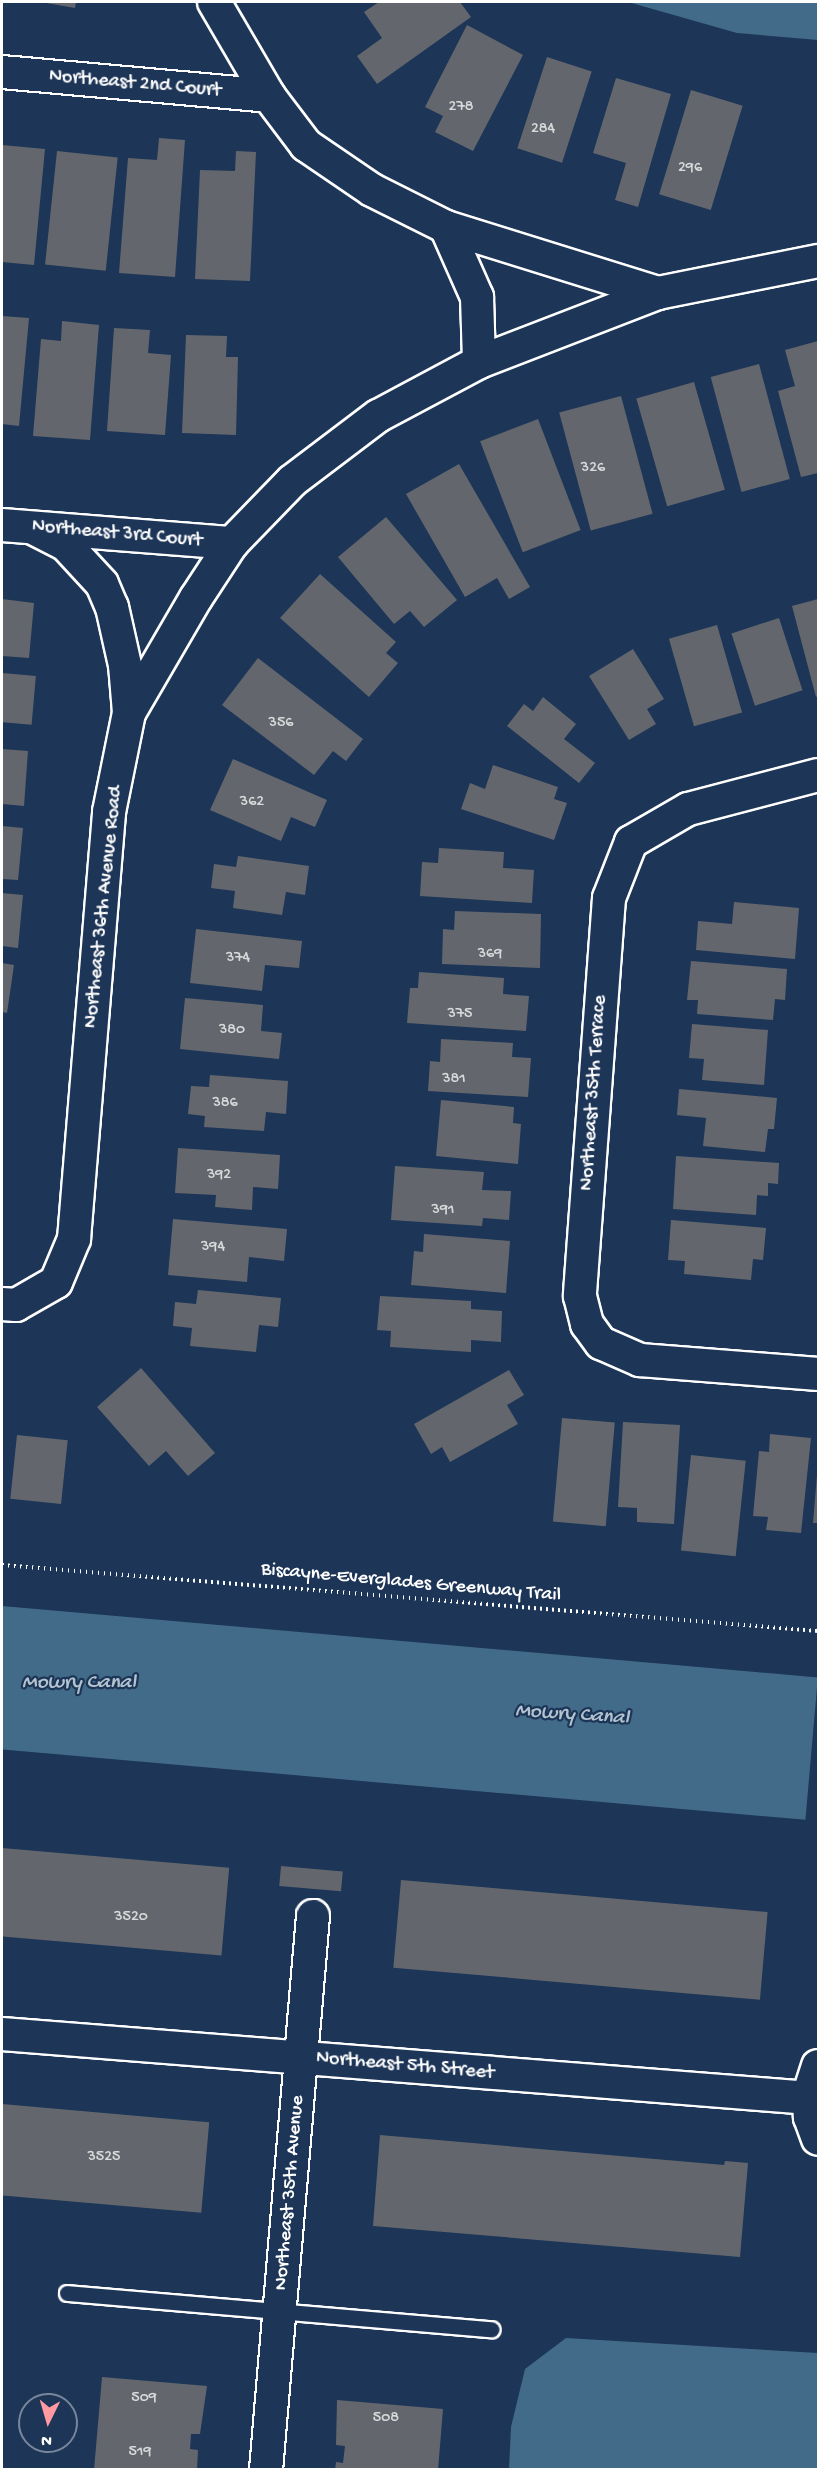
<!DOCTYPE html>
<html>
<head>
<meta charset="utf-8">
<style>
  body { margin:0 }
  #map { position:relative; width:820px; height:2471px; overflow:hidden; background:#1d3557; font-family:"Gochi Hand",sans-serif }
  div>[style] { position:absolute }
  .water>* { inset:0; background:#426b89; transform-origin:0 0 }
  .building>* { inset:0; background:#63676d; transform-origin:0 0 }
  .path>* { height:4px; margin-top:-2px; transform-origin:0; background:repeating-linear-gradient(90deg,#fff 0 1.5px,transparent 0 6px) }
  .roads { filter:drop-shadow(2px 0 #fff) drop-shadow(-2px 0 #fff) drop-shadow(0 2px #fff) drop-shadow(0 -2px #fff) }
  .lane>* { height:15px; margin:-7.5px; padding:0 7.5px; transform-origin:7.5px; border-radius:7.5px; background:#1d3557 }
  .street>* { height:32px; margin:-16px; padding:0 16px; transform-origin:16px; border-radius:16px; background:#1d3557 }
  span { translate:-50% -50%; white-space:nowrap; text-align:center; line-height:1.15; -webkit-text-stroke:4.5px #1d3557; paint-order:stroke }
  .number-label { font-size:16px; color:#d8d9da }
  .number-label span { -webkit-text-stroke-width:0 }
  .street-label { font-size:20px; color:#fff }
  .water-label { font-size:21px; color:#b3c4d0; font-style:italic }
  .frame { position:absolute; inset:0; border:3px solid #fff; pointer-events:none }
  .north { position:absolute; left:18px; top:2393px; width:60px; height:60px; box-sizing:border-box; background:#1d3557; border:2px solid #77869a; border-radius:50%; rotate:185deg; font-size:16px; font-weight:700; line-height:24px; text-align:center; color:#fff }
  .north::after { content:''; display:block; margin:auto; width:21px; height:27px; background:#ff9aa2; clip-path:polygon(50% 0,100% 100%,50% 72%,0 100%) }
</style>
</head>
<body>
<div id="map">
  <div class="water">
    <i style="clip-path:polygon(628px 2px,818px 2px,818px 40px,737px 33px)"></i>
    <i style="left:2px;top:1606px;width:819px;height:143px;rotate:5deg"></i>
    <i style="clip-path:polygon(566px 2338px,818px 2353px,818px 2469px,509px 2469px,511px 2427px,525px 2369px)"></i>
  </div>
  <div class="building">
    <i style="clip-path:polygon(41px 2px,76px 2px,75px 8px)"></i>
    <i style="clip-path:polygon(379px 2px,460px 2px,471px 17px,377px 84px,357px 56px,382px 38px,364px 12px)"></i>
    <i style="clip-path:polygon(467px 25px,523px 55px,473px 151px,435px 132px,443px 116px,425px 107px)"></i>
    <i style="left:547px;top:57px;width:47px;height:96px;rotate:18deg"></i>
    <i style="clip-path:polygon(616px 78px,671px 94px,638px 207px,615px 200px,626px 163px,593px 153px)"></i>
    <i style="left:691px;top:90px;width:54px;height:109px;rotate:17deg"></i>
    <i style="clip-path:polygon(159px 138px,185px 140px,175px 277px,119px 273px,128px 158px,157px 160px)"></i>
    <i style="clip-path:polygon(2px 145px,45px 149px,34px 265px,2px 262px)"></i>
    <i style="left:57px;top:151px;width:61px;height:114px;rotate:6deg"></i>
    <i style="clip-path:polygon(236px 151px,256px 152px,250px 281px,195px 279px,200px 170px,235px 171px)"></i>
    <i style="clip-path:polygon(2px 316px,29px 318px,19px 426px,2px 424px)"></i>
    <i style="clip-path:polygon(62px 321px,99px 325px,90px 440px,33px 436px,41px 339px,61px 341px)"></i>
    <i style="clip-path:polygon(114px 328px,150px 330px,148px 353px,171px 355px,165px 435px,107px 431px)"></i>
    <i style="clip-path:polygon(186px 335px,227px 336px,226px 357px,238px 357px,236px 435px,182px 433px)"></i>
    <i style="clip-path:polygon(818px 341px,818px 473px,801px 477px,778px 391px,795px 386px,785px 350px)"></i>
    <i style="left:759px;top:364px;width:119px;height:50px;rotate:75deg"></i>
    <i style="left:694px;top:382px;width:112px;height:60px;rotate:74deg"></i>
    <i style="left:621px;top:396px;width:122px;height:64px;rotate:75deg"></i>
    <i style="left:538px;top:419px;width:119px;height:62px;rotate:69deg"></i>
    <i style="clip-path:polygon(459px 464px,530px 587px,509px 599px,497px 578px,465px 597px,406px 494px)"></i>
    <i style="clip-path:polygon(386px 517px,457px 600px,424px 627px,410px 611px,394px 624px,338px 557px)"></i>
    <i style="clip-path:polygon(320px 574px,396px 642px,386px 653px,398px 663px,369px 697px,280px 618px)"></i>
    <i style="clip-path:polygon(2px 599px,34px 603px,29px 658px,2px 656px)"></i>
    <i style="clip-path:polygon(818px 599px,818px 696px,816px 697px,792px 606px)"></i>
    <i style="left:779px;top:618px;width:76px;height:50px;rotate:72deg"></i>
    <i style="left:717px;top:625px;width:91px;height:50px;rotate:74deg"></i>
    <i style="clip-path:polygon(633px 649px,664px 699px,647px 709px,656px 724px,629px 740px,589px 676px)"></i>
    <i style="clip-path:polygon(258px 658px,363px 739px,346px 761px,333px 751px,314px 775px,222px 705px)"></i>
    <i style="left:2px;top:673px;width:34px;height:49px;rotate:5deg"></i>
    <i style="clip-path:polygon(543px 697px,576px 724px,564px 739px,595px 763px,579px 783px,507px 726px,524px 704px,533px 711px)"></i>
    <i style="clip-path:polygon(2px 749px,28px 751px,24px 806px,2px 804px)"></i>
    <i style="clip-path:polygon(233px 759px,327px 800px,315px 827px,291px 817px,281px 841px,210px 810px)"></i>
    <i style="clip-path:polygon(493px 765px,558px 787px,554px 799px,567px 803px,554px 840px,461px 809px,470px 783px,485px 789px)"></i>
    <i style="clip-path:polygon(2px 826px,23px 828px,18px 880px,2px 879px)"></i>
    <i style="clip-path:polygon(439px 848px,504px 852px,503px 868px,534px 870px,532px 903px,420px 896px,422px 862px,438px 863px)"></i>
    <i style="clip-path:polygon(238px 856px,309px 866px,305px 895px,286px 892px,282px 915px,233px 908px,235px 891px,211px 888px,214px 864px,236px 867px)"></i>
    <i style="clip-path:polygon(2px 893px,23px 895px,18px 948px,2px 946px)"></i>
    <i style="clip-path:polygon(734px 902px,799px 908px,795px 959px,696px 950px,698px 921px,732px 924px)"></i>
    <i style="clip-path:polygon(455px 911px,541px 914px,540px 968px,442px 964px,443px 929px,454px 930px)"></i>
    <i style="clip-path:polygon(196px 929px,302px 941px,299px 968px,265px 965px,262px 991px,190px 983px)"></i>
    <i style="clip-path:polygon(691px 961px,787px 969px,785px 1000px,775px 999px,773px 1020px,697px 1014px,698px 1000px,687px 1000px)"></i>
    <i style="clip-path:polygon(2px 963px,14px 965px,7px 1013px,2px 1012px)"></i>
    <i style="clip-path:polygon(419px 972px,504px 978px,503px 994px,529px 996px,526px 1031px,407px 1023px,410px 988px,418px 988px)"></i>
    <i style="clip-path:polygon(185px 998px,263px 1005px,261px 1031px,282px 1033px,279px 1059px,180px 1049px)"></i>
    <i style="clip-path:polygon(692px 1024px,768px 1030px,764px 1085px,702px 1080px,704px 1059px,689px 1058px)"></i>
    <i style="clip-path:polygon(441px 1039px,513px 1043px,512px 1057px,531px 1058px,528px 1097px,428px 1091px,430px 1061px,440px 1062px)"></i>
    <i style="clip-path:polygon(210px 1075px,288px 1081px,286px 1114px,266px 1112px,264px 1131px,204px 1127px,205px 1116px,188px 1114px,191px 1086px,209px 1087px)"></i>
    <i style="clip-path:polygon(679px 1089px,777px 1098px,774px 1129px,768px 1129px,765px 1152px,703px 1146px,706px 1118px,677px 1115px)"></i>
    <i style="clip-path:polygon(441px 1100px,514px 1107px,513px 1123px,521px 1124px,518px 1164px,436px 1156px)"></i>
    <i style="clip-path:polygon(178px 1148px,280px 1155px,278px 1189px,253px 1187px,252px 1210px,215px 1207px,216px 1195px,175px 1193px)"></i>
    <i style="clip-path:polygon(676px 1156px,779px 1163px,778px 1184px,768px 1183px,768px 1196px,757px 1195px,756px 1215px,673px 1209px)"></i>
    <i style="clip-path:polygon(395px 1166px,484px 1172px,482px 1190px,511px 1191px,509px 1220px,483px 1218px,482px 1226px,391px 1220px)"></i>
    <i style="clip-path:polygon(173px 1219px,287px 1229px,284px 1261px,249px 1257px,247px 1282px,168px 1275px)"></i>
    <i style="clip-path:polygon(671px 1220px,766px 1228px,763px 1260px,753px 1259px,751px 1280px,684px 1274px,685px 1261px,668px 1260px)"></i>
    <i style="clip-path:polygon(424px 1234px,510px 1241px,506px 1293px,411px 1285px,414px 1251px,423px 1252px)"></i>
    <i style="clip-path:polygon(198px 1290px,281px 1298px,278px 1327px,259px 1325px,256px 1352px,190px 1346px,192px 1328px,173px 1326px,175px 1302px,196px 1304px)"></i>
    <i style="clip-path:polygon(380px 1296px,471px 1301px,471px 1309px,502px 1311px,501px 1342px,471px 1340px,471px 1352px,390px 1347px,391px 1331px,377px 1330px)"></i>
    <i style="clip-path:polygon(141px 1368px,215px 1453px,188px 1476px,166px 1451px,149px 1466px,97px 1407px)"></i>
    <i style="clip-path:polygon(509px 1370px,524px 1395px,507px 1405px,518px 1424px,450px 1462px,442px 1447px,431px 1454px,414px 1424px)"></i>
    <i style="left:562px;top:1418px;width:53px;height:104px;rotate:5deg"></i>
    <i style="clip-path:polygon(623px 1422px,680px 1425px,674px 1524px,637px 1522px,637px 1508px,618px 1507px)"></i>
    <i style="clip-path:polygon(770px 1434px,811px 1438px,801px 1533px,766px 1530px,768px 1517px,753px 1516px,759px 1451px,769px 1452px)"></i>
    <i style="left:17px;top:1435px;width:51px;height:64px;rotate:6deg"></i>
    <i style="left:691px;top:1455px;width:55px;height:96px;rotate:6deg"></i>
    <i style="clip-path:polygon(817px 1475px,818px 1475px,818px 1523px,813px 1523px)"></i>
    <i style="left:2px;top:1848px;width:228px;height:88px;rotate:5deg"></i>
    <i style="left:281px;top:1866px;width:62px;height:20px;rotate:5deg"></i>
    <i style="left:401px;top:1880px;width:368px;height:88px;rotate:5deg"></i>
    <i style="left:2px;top:2104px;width:208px;height:91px;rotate:5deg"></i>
    <i style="clip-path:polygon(380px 2135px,724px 2165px,725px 2161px,748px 2163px,740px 2257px,373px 2226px)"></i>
    <i style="clip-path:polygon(102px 2377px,207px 2386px,200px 2434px,191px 2434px,190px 2449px,198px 2450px,197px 2470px,94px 2470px)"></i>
    <i style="clip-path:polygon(337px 2400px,443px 2409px,438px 2470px,335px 2470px,336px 2462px,343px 2463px,345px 2446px,336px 2445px)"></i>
  </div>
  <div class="path">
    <i style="left:2px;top:1565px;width:819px;rotate:4.62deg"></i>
  </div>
  <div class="roads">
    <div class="lane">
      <i style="left:67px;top:2293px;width:426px;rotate:4.9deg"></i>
    </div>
    <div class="street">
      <i style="left:2px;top:72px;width:268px;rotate:5.1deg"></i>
      <i style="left:446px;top:227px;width:77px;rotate:66.1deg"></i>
      <i style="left:477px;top:297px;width:65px;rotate:88.2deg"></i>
      <i style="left:658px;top:293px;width:163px;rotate:-11.3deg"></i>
      <i style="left:2px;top:525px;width:231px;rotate:4.5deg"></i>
      <i style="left:37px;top:530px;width:33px;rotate:27deg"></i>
      <i style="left:66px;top:545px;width:53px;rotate:47.3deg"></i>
      <i style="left:102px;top:584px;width:25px;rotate:67deg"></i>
      <i style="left:112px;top:607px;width:59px;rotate:77.4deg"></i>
      <i style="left:125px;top:665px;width:48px;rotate:85.2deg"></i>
      <i style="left:818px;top:775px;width:134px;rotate:165.3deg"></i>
      <i style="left:688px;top:809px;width:66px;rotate:149.9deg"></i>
      <i style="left:631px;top:842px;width:60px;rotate:111.4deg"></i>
      <i style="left:609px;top:898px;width:399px;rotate:94.2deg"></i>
      <i style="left:580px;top:1296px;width:29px;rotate:76deg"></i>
      <i style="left:587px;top:1324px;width:24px;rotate:54deg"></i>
      <i style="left:601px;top:1343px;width:43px;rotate:23.6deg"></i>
      <i style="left:640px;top:1360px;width:179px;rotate:4.5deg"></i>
      <i style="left:2px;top:1304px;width:14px;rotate:4deg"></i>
      <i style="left:16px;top:1305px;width:46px;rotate:-29.9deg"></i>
      <i style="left:56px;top:1282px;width:47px;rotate:-67.3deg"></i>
      <i style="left:74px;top:1239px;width:428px;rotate:-85.3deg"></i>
      <i style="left:109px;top:812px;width:101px;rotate:-78.6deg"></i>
      <i style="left:129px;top:713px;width:133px;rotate:-59.8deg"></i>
      <i style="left:196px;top:598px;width:66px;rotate:-56.8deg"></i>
      <i style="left:232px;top:543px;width:86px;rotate:-45.9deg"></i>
      <i style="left:292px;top:481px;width:108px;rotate:-37.1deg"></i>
      <i style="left:378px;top:416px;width:115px;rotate:-28.1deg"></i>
      <i style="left:479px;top:362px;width:192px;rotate:-21.1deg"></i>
      <i style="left:658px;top:293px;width:222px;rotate:-162.7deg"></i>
      <i style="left:446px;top:227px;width:83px;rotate:-153.4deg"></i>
      <i style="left:372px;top:190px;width:80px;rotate:-145.7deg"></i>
      <i style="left:306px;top:145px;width:61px;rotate:-127.1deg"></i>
      <i style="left:269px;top:96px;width:109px;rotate:-120.3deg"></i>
      <i style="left:2px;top:2034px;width:810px;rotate:4.53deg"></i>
      <i style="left:818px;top:2066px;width:29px;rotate:108deg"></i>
      <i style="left:809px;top:2094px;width:23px;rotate:88deg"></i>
      <i style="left:810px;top:2117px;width:23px;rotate:70deg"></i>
      <i style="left:266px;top:2470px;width:556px;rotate:-85.15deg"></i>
    </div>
  </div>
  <div class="number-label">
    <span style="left:461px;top:108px">278</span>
    <span style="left:543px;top:130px">284</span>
    <span style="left:690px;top:169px">296</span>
    <span style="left:593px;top:469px">326</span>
    <span style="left:281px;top:724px">356</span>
    <span style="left:252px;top:803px">362</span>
    <span style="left:490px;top:955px">369</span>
    <span style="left:238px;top:959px">374</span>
    <span style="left:460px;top:1015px">375</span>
    <span style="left:232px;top:1031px">380</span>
    <span style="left:454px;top:1080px">381</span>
    <span style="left:225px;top:1104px">386</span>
    <span style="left:219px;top:1176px">392</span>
    <span style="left:443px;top:1211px">391</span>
    <span style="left:213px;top:1248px">394</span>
    <span style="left:131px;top:1918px">3520</span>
    <span style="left:104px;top:2158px">3525</span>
    <span style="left:144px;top:2399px">509</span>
    <span style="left:386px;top:2419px">508</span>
    <span style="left:140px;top:2453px">519</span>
  </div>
  <div class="street-label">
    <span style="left:135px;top:84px;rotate:5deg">Northeast 2nd Court</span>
    <span style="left:117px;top:534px;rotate:5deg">Northeast 3rd Court</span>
    <span style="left:104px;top:907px;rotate:-84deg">Northeast 36th Avenue Road</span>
    <span style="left:594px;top:1093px;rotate:-86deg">Northeast 35th Terrace</span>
    <span style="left:411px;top:1583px;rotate:5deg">Biscayne-Everglades Greenway Trail</span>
    <span style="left:405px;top:2066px;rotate:5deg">Northeast 5th Street</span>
    <span style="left:290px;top:2193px;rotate:-85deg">Northeast 35th Avenue</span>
  </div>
  <div class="water-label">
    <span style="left:79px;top:1684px">Mowry Canal</span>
    <span style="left:572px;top:1716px;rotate:4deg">Mowry Canal</span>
  </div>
  <div class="frame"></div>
  <div class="north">N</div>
</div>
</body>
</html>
